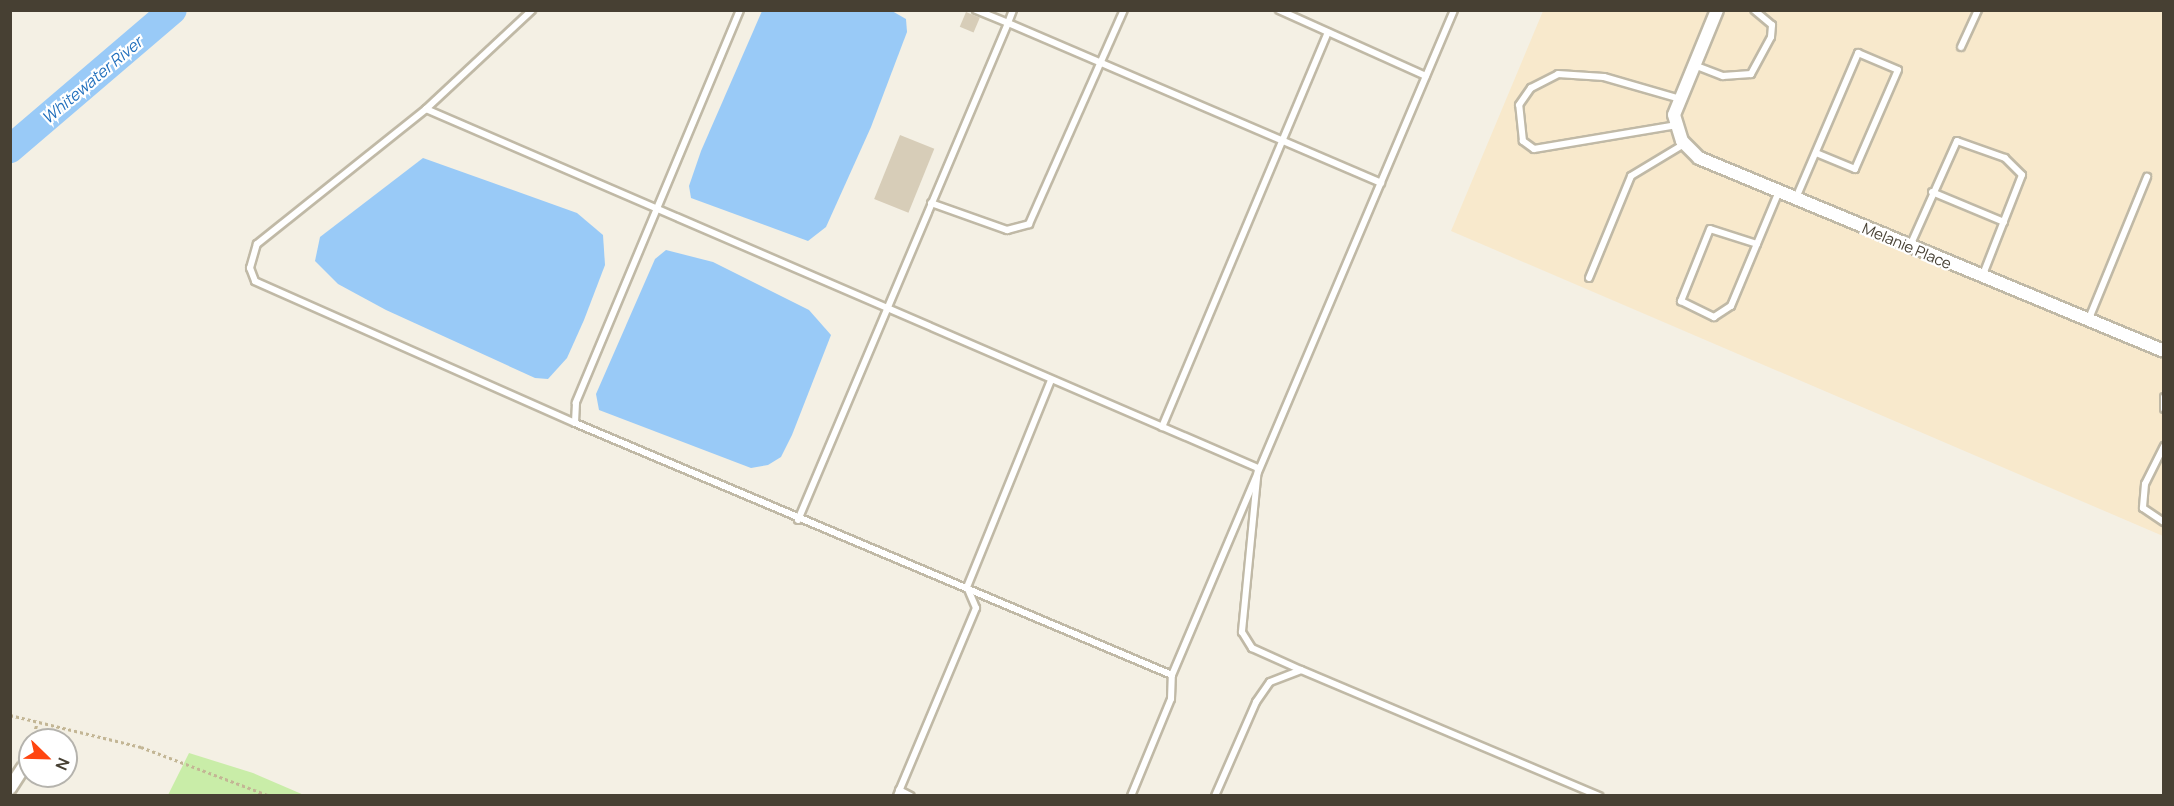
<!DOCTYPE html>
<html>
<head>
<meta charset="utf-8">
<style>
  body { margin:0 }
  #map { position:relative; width:2174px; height:806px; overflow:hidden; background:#f4f0e4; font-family:Manrope,sans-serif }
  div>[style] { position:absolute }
  .commercial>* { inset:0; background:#f8e9cc }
  .green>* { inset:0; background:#c9eda8 }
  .water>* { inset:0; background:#99caf7 }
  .river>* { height:28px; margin:-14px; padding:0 14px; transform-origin:14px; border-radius:14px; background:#99caf7 }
  .building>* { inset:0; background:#d7cdb8; transform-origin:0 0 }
  .path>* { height:3px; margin-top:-1.5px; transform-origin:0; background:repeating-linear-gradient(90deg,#c3b695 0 3px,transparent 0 6px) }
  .roads { filter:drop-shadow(2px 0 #c0b9a6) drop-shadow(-2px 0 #c0b9a6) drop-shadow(0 2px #c0b9a6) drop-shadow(0 -2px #c0b9a6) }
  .service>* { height:6px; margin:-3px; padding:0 3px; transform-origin:3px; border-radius:3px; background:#fff }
  .minor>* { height:12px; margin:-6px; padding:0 6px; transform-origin:6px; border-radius:6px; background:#fff }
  span { translate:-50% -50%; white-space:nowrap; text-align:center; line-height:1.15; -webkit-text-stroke:4.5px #fff; paint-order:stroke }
  .street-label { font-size:15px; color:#474033 }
  .water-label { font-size:16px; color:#2270bd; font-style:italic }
  .frame { position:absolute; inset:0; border:12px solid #474033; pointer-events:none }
  .north { position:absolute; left:18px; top:728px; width:60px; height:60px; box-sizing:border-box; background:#fff; border:2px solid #b5b3ad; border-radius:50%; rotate:113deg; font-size:16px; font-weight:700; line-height:24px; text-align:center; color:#474033 }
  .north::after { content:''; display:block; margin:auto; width:21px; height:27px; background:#ff4510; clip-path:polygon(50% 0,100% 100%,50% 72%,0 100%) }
</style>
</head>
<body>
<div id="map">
  <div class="commercial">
    <i style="clip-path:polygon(1543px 11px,2163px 11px,2163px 536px,1451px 231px)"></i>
  </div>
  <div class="green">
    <i style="clip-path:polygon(189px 753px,253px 773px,304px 795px,168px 795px)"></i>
  </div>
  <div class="water">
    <i style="clip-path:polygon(762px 11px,892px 11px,906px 19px,907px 32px,871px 127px,826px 227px,808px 241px,691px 198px,689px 186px,701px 151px)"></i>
    <i style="clip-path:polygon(423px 158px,577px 213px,603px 235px,605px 265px,584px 320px,567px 358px,548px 379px,535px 378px,386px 310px,338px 284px,315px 261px,320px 237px)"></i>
    <i style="clip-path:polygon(666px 250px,713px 262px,809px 310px,831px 335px,792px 435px,781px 457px,768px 465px,751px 468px,599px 410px,596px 394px,655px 259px)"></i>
  </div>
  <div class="river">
    <i style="left:10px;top:149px;width:214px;rotate:-40.5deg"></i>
  </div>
  <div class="building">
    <i style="left:966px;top:12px;width:15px;height:16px;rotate:23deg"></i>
    <i style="left:900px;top:135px;width:37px;height:69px;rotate:22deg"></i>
  </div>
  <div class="path">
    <i style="left:10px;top:715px;width:135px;rotate:13.7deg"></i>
    <i style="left:141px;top:747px;width:138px;rotate:20.8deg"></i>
    <i style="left:32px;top:740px;width:17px;rotate:-73deg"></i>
    <i style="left:27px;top:757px;width:10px;rotate:-73deg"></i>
  </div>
  <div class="roads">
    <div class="service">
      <i style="left:740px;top:10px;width:426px;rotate:112.7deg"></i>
      <i style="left:576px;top:403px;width:20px;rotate:93deg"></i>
      <i style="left:575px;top:423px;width:648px;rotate:22.89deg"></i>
      <i style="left:976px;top:10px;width:35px;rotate:22deg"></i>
      <i style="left:1008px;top:23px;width:14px;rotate:-69deg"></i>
      <i style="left:1279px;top:10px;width:161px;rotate:24.2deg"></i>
      <i style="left:1961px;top:47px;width:41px;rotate:-65.3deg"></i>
      <i style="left:1694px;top:65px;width:31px;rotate:21deg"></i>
      <i style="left:1723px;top:76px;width:28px;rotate:-4deg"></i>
      <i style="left:1751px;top:74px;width:42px;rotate:-61.6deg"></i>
      <i style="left:1771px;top:37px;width:12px;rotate:-85deg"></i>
      <i style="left:1772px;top:25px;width:23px;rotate:-140deg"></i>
      <i style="left:426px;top:109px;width:145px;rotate:-43deg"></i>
      <i style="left:1677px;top:125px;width:145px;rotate:170.5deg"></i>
      <i style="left:1534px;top:149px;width:14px;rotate:-144deg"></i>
      <i style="left:1523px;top:141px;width:36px;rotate:-96deg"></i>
      <i style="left:1519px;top:105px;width:21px;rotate:-55deg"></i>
      <i style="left:1531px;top:88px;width:30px;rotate:-27deg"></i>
      <i style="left:1558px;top:74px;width:46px;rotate:3.7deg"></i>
      <i style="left:1604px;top:77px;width:79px;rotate:16.1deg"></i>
      <i style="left:1932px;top:192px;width:78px;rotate:22.6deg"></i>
      <i style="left:1796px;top:198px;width:158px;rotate:-66.8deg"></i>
      <i style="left:1858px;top:53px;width:43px;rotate:23deg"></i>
      <i style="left:1898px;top:70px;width:108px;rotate:113.5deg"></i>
      <i style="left:1855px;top:169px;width:42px;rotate:-157.7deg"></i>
      <i style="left:931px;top:203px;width:81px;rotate:19.6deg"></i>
      <i style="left:1007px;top:230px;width:23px;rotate:-15deg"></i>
      <i style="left:1029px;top:224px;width:234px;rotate:-66.1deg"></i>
      <i style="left:1757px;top:244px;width:49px;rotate:-162.3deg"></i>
      <i style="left:1710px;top:229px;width:78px;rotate:111.9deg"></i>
      <i style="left:1681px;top:301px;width:37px;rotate:26deg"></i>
      <i style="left:1714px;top:317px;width:20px;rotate:-33deg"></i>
      <i style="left:1731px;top:306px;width:125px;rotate:-67.3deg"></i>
      <i style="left:1910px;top:246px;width:115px;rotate:-65.9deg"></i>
      <i style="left:1957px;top:141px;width:51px;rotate:19.5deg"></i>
      <i style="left:2005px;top:158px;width:24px;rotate:45deg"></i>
      <i style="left:2022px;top:175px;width:110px;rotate:111.4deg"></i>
      <i style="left:1589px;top:278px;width:110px;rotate:-67.6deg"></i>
      <i style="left:1631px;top:176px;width:62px;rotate:-31.1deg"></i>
      <i style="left:2088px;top:321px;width:156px;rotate:-67.7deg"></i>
      <i style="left:2164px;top:397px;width:12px;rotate:90deg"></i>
      <i style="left:575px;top:423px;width:350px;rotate:-156.1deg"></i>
      <i style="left:255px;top:281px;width:14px;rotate:-111deg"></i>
      <i style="left:250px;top:268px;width:25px;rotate:-74deg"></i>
      <i style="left:257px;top:244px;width:216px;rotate:-38.6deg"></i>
      <i style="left:426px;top:109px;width:906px;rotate:23.34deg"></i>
      <i style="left:1258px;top:468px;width:165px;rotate:95.6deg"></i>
      <i style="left:1242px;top:632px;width:19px;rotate:58deg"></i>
      <i style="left:1252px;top:648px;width:54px;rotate:24.2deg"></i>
      <i style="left:1162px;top:427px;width:428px;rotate:-67.2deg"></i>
      <i style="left:2164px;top:446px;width:42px;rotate:116.6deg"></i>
      <i style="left:2145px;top:484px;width:24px;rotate:95deg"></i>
      <i style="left:2143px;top:508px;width:25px;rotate:34deg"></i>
      <i style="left:798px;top:520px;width:540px;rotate:-67.09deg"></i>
      <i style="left:1008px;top:23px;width:406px;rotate:23.2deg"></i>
      <i style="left:899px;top:790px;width:13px;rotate:27deg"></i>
      <i style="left:897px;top:796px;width:204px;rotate:-67.2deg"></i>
      <i style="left:976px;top:608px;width:23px;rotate:-113deg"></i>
      <i style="left:967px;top:587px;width:223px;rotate:-67.9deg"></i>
      <i style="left:1131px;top:796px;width:105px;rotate:-67.6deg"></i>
      <i style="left:1171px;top:699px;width:24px;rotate:-88deg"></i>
      <i style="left:1172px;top:675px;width:722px;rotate:-67.02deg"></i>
      <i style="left:1215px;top:796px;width:103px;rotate:-66.4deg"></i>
      <i style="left:1256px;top:702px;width:24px;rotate:-55deg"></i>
      <i style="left:1270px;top:682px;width:33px;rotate:-21deg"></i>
      <i style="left:1301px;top:670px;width:324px;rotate:22.9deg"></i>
    </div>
    <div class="minor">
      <i style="left:1717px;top:10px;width:113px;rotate:112.3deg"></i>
      <i style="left:1674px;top:115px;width:27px;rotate:73deg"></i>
      <i style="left:1682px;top:141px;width:24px;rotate:45deg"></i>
      <i style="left:1699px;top:158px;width:503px;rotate:22.54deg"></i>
      <i style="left:10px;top:788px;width:24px;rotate:-57deg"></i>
    </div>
  </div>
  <div class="street-label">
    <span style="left:1907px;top:246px;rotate:23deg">Melanie Place</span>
  </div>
  <div class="water-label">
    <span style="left:92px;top:80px;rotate:-40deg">Whitewater River</span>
  </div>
  <div class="frame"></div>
  <div class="north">N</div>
</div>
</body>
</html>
